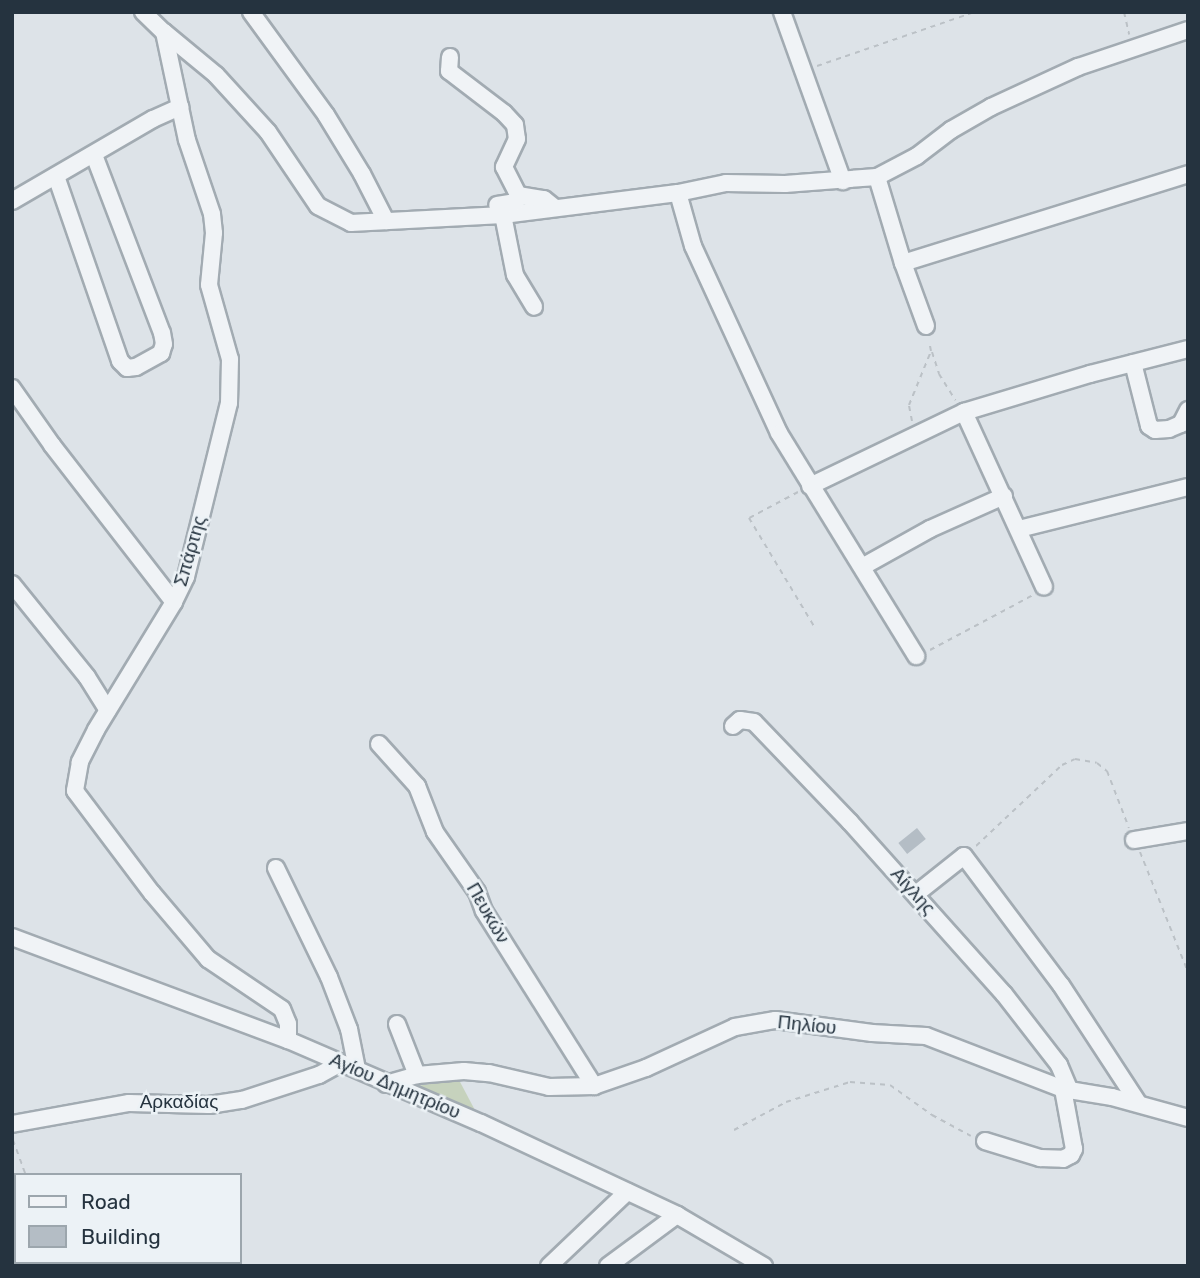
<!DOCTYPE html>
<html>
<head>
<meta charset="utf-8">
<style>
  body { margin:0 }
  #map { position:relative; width:1200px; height:1278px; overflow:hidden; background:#dde3e8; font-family:Rubik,sans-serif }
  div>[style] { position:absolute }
  .green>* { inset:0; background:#c6d2bd }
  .building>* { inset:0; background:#b4bdc5; transform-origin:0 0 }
  .path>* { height:2px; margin-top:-1px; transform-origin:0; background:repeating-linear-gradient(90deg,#bbc1c6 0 5px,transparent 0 10px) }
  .roads { filter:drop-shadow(2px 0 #a2abb2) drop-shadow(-2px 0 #a2abb2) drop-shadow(0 2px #a2abb2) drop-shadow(0 -2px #a2abb2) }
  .minor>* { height:16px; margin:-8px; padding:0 8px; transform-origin:8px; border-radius:8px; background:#f0f3f6 }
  span { translate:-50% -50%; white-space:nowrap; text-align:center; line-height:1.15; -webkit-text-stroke:5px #ecf2f6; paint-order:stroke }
  .street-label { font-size:19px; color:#25333f }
  .frame { position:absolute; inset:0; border:14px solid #25333f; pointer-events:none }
  .legend { position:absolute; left:14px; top:1173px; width:228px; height:91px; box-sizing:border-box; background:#ecf2f6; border:2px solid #9ca6ad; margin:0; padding:9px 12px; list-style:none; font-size:21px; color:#25333f }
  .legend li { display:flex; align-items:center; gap:14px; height:35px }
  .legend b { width:35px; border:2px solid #9ca6ad }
</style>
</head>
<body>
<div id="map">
  <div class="green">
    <i style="clip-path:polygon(459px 1080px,477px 1114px,409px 1087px)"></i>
  </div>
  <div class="building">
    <i style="left:917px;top:828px;width:14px;height:24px;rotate:51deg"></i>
  </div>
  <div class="path">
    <i style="left:1124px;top:12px;width:23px;rotate:77deg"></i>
    <i style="left:817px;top:66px;width:167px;rotate:-18.9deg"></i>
    <i style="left:932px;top:352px;width:23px;rotate:72deg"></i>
    <i style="left:939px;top:374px;width:31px;rotate:58deg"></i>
    <i style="left:912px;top:421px;width:16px;rotate:-101deg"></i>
    <i style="left:909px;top:405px;width:58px;rotate:-67.8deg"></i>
    <i style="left:931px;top:351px;width:10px;rotate:-101deg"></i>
    <i style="left:798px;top:492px;width:55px;rotate:152deg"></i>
    <i style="left:749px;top:518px;width:128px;rotate:59deg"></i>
    <i style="left:930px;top:650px;width:117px;rotate:-28.1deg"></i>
    <i style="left:976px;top:846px;width:118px;rotate:-43.3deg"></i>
    <i style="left:1062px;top:765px;width:14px;rotate:-25deg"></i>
    <i style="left:1075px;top:759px;width:22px;rotate:10deg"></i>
    <i style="left:1097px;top:763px;width:13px;rotate:39deg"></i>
    <i style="left:1107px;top:771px;width:61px;rotate:68.9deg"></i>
    <i style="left:1140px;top:852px;width:129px;rotate:68.2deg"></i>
    <i style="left:734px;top:1130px;width:59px;rotate:-28.3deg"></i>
    <i style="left:786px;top:1102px;width:67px;rotate:-17.4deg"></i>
    <i style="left:850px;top:1082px;width:40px;rotate:4.3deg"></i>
    <i style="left:890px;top:1085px;width:52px;rotate:35.5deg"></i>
    <i style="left:932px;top:1115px;width:44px;rotate:28.3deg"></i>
    <i style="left:13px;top:1140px;width:37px;rotate:70deg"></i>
    <i style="left:61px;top:1262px;width:4px;rotate:63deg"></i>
  </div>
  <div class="roads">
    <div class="minor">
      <i style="left:143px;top:12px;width:29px;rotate:44deg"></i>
      <i style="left:164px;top:32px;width:110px;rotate:78deg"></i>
      <i style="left:187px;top:140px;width:78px;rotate:71.3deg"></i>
      <i style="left:212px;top:214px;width:19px;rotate:84deg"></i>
      <i style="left:214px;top:233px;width:52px;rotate:95.5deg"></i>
      <i style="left:209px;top:285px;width:77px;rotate:74.2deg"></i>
      <i style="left:230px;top:359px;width:44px;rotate:91.3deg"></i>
      <i style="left:229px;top:403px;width:179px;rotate:103.9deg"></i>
      <i style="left:186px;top:577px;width:28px;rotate:116deg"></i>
      <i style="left:174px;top:602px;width:150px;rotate:121.4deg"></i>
      <i style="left:96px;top:730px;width:36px;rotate:117deg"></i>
      <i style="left:80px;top:762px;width:29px;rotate:100deg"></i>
      <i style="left:75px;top:791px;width:128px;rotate:53deg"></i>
      <i style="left:152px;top:893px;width:87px;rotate:49.7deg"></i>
      <i style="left:208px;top:959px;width:89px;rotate:34deg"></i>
      <i style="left:282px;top:1009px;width:16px;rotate:68deg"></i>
      <i style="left:288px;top:1024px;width:16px;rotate:90deg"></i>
      <i style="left:251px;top:12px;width:127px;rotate:53.9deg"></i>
      <i style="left:326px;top:115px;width:69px;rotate:58.6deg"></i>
      <i style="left:362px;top:174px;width:53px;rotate:62.9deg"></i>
      <i style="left:782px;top:12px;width:180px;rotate:70.2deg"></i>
      <i style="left:164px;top:32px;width:67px;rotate:39.6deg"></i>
      <i style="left:216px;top:75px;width:77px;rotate:47.6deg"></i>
      <i style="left:268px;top:132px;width:89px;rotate:56deg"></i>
      <i style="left:318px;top:206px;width:37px;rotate:27deg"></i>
      <i style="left:351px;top:223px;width:152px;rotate:-3deg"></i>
      <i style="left:503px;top:215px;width:176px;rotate:-7.2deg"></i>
      <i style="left:678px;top:193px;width:49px;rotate:-11.8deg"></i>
      <i style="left:726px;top:183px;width:59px;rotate:1deg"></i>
      <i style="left:785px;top:184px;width:92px;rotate:-4.4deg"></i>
      <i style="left:877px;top:177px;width:45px;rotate:-27.7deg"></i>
      <i style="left:917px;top:156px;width:43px;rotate:-37.4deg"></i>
      <i style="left:951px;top:130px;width:46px;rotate:-29.9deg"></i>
      <i style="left:991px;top:107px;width:96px;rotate:-24.7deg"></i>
      <i style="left:1078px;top:67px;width:116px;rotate:-18.6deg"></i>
      <i style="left:450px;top:57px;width:14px;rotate:94deg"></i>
      <i style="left:449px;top:71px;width:69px;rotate:37.4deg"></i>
      <i style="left:504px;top:113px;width:16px;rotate:47deg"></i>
      <i style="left:515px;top:125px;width:14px;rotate:82deg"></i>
      <i style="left:517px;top:139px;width:31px;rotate:115deg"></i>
      <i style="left:504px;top:167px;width:31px;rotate:63deg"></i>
      <i style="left:518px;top:195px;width:7px;rotate:106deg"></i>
      <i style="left:516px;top:202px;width:19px;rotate:171deg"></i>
      <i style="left:56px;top:176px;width:196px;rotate:70.9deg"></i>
      <i style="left:120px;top:361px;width:10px;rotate:45deg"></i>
      <i style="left:127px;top:368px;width:9px;rotate:-6deg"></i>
      <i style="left:136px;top:367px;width:29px;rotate:-29deg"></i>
      <i style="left:161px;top:353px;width:9px;rotate:-72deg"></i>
      <i style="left:164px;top:344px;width:11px;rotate:-100deg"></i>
      <i style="left:162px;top:333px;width:191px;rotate:-110.9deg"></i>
      <i style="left:877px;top:177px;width:90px;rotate:73.2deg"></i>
      <i style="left:903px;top:263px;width:67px;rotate:69.9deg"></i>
      <i style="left:678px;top:193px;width:55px;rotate:74.2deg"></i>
      <i style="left:693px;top:246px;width:206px;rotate:65.3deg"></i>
      <i style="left:779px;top:433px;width:262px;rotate:58.4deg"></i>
      <i style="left:518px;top:195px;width:26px;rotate:9deg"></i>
      <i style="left:544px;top:199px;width:14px;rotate:39deg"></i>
      <i style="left:12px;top:201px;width:163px;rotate:-30.2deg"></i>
      <i style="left:153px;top:119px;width:30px;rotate:-24deg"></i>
      <i style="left:503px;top:215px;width:61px;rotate:78.7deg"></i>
      <i style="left:515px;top:275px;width:37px;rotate:59deg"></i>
      <i style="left:903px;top:263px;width:299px;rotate:-17.3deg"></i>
      <i style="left:1133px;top:363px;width:65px;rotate:75.7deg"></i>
      <i style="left:1149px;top:426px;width:7px;rotate:34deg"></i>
      <i style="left:1155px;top:430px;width:14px;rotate:-4deg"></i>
      <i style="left:1169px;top:429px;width:13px;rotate:-23deg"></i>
      <i style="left:1181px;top:424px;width:16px;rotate:-63deg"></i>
      <i style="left:12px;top:388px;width:70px;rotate:54.9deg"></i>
      <i style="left:52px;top:445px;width:199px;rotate:52.2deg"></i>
      <i style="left:964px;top:412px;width:192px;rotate:65.4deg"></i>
      <i style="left:810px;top:486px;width:171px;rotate:-25.7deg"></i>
      <i style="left:964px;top:412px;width:132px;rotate:-16.8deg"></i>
      <i style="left:1090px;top:374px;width:101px;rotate:-14.3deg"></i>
      <i style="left:1019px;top:529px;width:174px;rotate:-14deg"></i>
      <i style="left:862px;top:567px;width:78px;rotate:-29.2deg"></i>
      <i style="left:930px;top:529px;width:81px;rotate:-24deg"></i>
      <i style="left:12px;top:584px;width:119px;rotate:51.1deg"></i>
      <i style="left:87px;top:677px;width:39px;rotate:58deg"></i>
      <i style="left:733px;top:726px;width:9px;rotate:-41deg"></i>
      <i style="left:740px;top:720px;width:14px;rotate:8deg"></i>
      <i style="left:754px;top:722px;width:139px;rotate:46.2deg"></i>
      <i style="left:850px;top:822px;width:231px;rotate:48.2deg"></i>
      <i style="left:1004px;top:994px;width:90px;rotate:52.2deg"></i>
      <i style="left:1059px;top:1065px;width:28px;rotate:67deg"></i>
      <i style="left:379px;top:744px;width:57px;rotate:47.9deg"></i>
      <i style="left:417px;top:786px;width:49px;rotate:68.6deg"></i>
      <i style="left:435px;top:832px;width:73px;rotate:55deg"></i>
      <i style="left:477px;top:892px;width:20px;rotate:70deg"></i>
      <i style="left:484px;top:911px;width:207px;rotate:57.8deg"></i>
      <i style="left:1134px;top:840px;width:55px;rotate:-9.5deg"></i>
      <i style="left:276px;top:868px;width:121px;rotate:64.1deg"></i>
      <i style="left:329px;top:977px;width:56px;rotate:69deg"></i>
      <i style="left:349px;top:1029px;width:41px;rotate:78.7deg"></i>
      <i style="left:916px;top:894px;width:61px;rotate:-38.4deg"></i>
      <i style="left:964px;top:856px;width:161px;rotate:53.1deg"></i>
      <i style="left:1061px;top:985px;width:142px;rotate:56.8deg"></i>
      <i style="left:12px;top:937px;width:295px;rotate:20.5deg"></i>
      <i style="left:288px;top:1040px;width:210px;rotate:23.3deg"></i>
      <i style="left:481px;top:1123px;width:217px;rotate:25.1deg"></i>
      <i style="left:677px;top:1215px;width:101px;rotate:30.4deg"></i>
      <i style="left:397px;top:1024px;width:55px;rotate:68.6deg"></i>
      <i style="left:386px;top:1084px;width:32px;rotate:-16deg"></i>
      <i style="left:417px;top:1075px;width:47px;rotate:-4.9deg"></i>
      <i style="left:464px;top:1071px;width:25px;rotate:5deg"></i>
      <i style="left:489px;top:1073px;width:62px;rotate:13.1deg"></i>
      <i style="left:549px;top:1087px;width:45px;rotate:-1.3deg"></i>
      <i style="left:594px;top:1086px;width:55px;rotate:-19.1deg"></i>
      <i style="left:646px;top:1068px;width:98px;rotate:-24.7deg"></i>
      <i style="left:735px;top:1027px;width:41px;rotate:-9.9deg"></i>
      <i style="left:775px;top:1020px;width:98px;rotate:7.6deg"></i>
      <i style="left:872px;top:1033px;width:54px;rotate:3.2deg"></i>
      <i style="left:926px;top:1036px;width:147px;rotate:21.1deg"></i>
      <i style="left:1063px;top:1089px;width:50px;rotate:9.3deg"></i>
      <i style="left:1112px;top:1097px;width:79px;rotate:15.4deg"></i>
      <i style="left:12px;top:1124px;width:119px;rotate:-10.2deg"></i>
      <i style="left:129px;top:1103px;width:80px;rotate:1.4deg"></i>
      <i style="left:209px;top:1105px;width:33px;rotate:-9deg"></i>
      <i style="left:242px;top:1100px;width:81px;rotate:-18deg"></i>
      <i style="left:319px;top:1075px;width:25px;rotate:-29deg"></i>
      <i style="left:985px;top:1141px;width:58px;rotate:17.2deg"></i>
      <i style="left:1040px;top:1158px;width:23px;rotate:2deg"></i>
      <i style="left:1063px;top:1159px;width:9px;rotate:-27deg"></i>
      <i style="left:1071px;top:1155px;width:7px;rotate:-63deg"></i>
      <i style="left:1074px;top:1149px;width:61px;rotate:-100.4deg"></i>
      <i style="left:549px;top:1266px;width:108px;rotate:-43.5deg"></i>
      <i style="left:608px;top:1266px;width:86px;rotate:-36.5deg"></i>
    </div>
  </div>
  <div class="street-label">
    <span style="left:190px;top:551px;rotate:-74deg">Σπάρτης</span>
    <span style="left:913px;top:891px;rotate:48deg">Αίγλης</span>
    <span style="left:488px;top:913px;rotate:60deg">Πευκών</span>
    <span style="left:807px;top:1025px;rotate:6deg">Πηλίου</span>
    <span style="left:395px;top:1086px;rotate:23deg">Αγίου Δημητρίου</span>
    <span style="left:179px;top:1102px">Αρκαδίας</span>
  </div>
  <div class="frame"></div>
  <ul class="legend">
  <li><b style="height:9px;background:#f0f3f6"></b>Road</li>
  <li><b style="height:19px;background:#b4bdc5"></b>Building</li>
  </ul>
</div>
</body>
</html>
